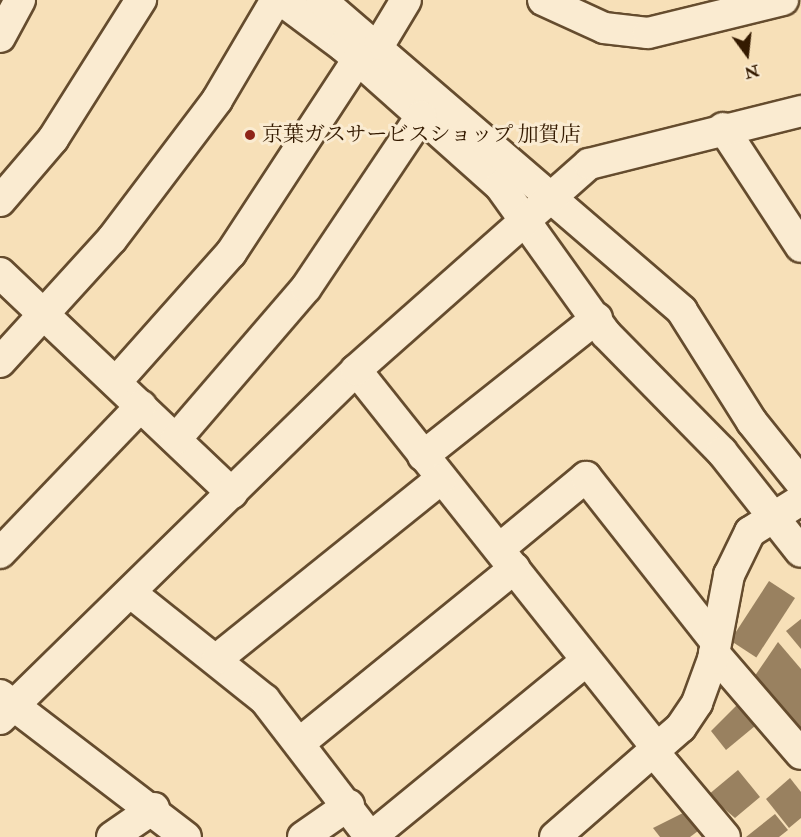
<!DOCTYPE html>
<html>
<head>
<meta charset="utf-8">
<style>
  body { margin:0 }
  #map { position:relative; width:801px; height:837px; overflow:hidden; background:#f7e0b8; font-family:"IM FELL Double Pica","Noto Serif JP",serif }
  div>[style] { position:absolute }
  .building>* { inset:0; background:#998160; transform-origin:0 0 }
  .roads { filter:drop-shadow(2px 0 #654c2e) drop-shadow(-2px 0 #654c2e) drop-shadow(0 2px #654c2e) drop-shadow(0 -2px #654c2e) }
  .minor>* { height:30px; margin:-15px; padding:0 15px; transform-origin:15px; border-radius:15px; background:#faebd1 }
  .dots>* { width:16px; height:16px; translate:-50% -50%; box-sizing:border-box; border:3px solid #faebd1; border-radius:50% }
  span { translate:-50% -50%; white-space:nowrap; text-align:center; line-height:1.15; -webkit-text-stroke:6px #faebd1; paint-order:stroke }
  .poi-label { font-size:21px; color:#341a00 }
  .left { translate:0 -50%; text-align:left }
  .north { position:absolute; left:717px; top:24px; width:60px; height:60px; -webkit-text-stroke:4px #faebd1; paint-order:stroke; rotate:165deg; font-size:16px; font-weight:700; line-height:24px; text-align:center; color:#341a00 }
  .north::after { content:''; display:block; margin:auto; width:21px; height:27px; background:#341a00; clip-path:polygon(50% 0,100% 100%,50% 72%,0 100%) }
</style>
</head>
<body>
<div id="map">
  <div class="building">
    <i style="left:769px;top:581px;width:31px;height:71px;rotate:33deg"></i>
    <i style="clip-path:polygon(801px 619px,801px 649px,786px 631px)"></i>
    <i style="clip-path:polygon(778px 642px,801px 669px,801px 741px,750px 683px)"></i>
    <i style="clip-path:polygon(738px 704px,755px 726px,726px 750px,711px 731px)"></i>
    <i style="clip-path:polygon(738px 770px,760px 797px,735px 818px,708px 795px)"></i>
    <i style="clip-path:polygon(790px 778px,801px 792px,801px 818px,789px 828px,766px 799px)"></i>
    <i style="clip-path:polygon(683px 813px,698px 831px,690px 837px,660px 837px,653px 828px)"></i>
    <i style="clip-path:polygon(775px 814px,788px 830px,779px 837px,746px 837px)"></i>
  </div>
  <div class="roads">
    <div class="minor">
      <i style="left:281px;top:0;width:77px;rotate:36.6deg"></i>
      <i style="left:343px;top:46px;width:210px;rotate:41.7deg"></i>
      <i style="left:500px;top:186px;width:182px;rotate:54.4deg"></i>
      <i style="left:606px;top:334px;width:165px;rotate:45.5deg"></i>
      <i style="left:722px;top:452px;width:127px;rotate:51.7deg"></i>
      <i style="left:321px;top:0;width:476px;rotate:40.7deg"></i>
      <i style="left:682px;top:311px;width:131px;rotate:57.8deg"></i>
      <i style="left:752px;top:422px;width:78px;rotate:51.2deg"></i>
      <i style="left:543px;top:0;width:67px;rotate:24.7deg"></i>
      <i style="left:604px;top:28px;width:44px;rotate:6.5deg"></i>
      <i style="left:648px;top:33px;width:139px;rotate:-13.7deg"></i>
      <i style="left:0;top:37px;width:42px;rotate:-61.6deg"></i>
      <i style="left:379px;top:45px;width:52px;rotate:-59deg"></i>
      <i style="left:723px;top:128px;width:142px;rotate:56.8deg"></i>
      <i style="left:0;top:201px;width:82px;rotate:-49.5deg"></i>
      <i style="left:53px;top:139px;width:165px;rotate:-57.7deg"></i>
      <i style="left:0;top:273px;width:320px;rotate:43.5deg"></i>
      <i style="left:0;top:362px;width:166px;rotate:-47.7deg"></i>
      <i style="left:112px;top:239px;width:174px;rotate:-52.9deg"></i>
      <i style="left:217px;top:100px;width:116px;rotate:-59.5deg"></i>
      <i style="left:356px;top:370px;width:482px;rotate:51.5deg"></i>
      <i style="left:116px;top:382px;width:173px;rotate:-48.3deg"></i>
      <i style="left:231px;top:253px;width:232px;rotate:-56.8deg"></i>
      <i style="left:176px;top:439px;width:199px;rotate:-49.3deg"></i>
      <i style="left:306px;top:288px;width:207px;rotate:-56.2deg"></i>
      <i style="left:423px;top:456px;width:222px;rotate:-38.4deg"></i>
      <i style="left:499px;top:549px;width:113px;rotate:-39.6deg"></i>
      <i style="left:586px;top:477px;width:210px;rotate:51.8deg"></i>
      <i style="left:0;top:553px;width:204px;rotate:-46.2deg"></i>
      <i style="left:131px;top:593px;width:171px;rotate:38.6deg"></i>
      <i style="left:265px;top:700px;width:173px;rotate:52.5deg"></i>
      <i style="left:714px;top:653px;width:133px;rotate:49.3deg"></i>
      <i style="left:217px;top:659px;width:287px;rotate:-38.8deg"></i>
      <i style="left:0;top:695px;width:234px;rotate:37.4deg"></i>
      <i style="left:0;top:719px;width:499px;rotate:-44.4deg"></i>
      <i style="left:356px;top:370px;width:311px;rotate:-41.5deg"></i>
      <i style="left:589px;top:164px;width:219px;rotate:-14deg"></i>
      <i style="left:302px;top:741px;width:274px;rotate:-39.1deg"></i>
      <i style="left:653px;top:751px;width:112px;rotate:50.1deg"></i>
      <i style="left:112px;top:837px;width:51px;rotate:-34.6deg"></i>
      <i style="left:303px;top:837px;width:56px;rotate:-34.8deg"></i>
      <i style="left:371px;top:837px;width:278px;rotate:-39.3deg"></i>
      <i style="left:555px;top:837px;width:167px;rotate:-41.1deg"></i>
      <i style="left:681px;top:727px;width:29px;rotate:-56deg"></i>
      <i style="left:697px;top:703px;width:47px;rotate:-70deg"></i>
      <i style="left:713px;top:659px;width:86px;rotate:-79.2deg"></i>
      <i style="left:729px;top:575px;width:48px;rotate:-64deg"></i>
      <i style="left:750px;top:532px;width:60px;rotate:-32.1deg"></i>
    </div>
  </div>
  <div class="dots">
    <i style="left:250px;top:135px;background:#8f2418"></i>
  </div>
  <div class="poi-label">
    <span class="left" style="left:262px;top:135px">京葉ガスサービスショップ 加賀店</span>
  </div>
  <div class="north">N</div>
</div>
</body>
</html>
